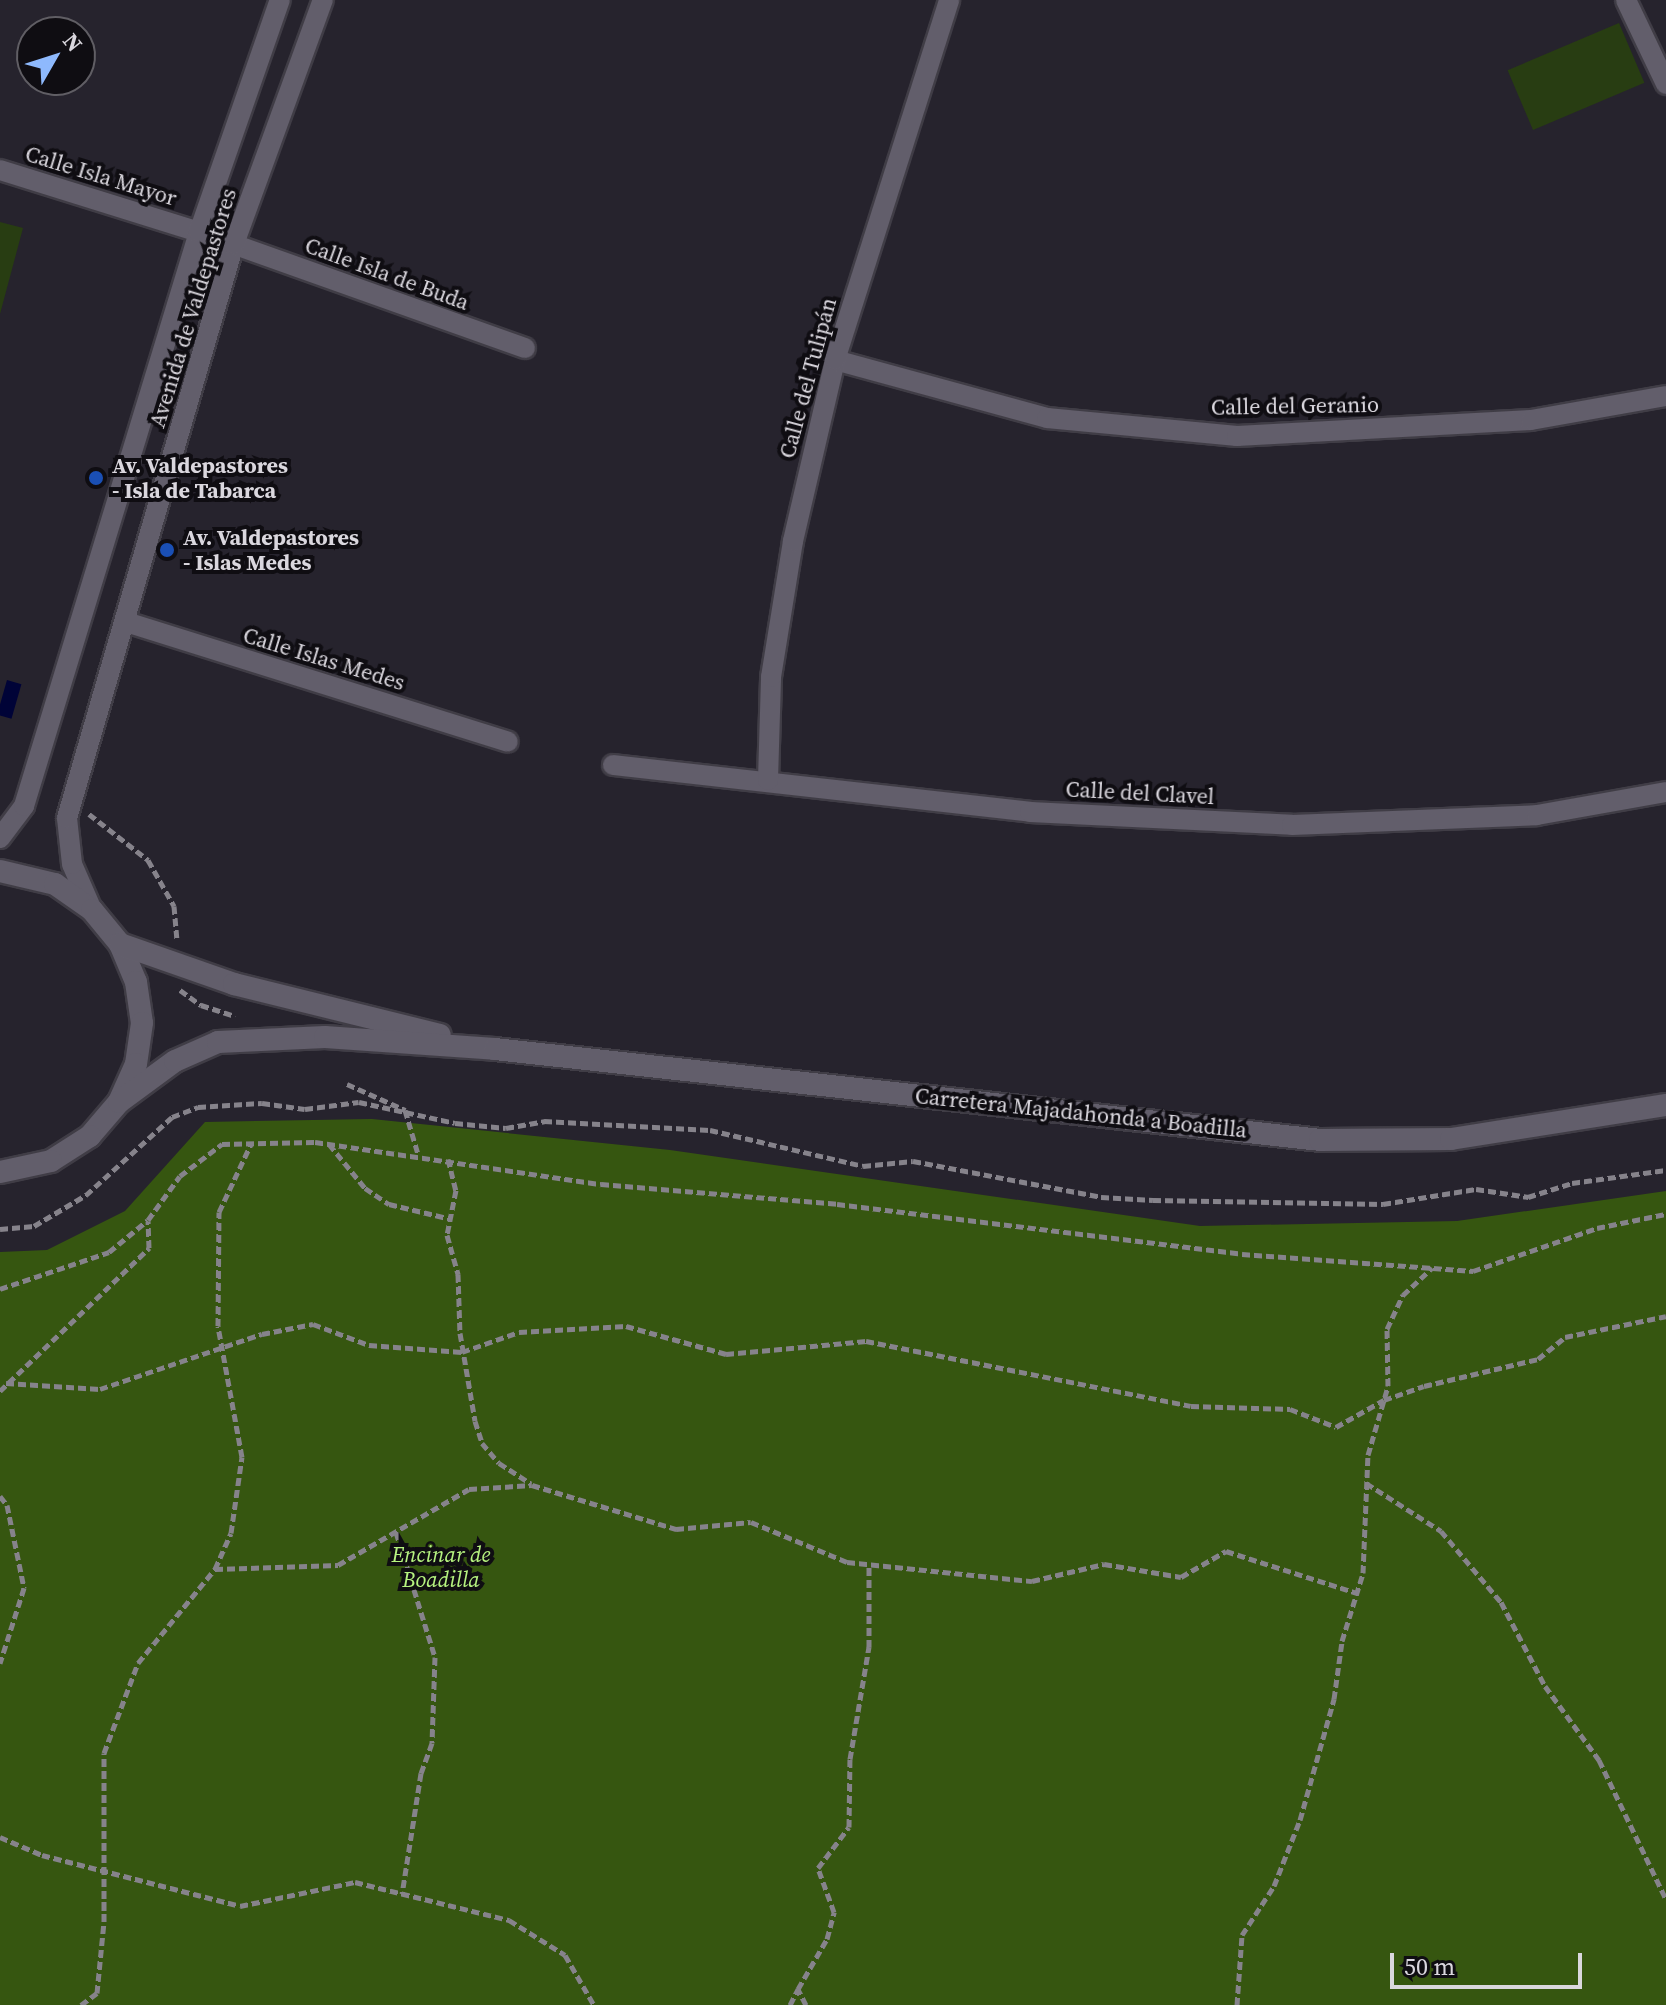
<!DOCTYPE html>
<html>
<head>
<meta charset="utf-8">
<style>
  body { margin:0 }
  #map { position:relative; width:1666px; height:2005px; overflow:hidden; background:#26232d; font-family:"Source Serif 4",serif }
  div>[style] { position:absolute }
  .green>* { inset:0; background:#283d12; transform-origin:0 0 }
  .forest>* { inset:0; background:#365610 }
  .water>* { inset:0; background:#000337; transform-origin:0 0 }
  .path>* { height:5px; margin-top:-2.5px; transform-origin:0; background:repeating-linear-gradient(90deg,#86838b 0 8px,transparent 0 12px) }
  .roads { filter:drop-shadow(2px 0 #403d46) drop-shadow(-2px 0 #403d46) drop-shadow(0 2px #403d46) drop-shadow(0 -2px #403d46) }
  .minor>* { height:20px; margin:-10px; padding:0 10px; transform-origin:10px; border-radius:10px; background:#625e6b }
  .tertiary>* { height:22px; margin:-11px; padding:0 11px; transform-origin:11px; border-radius:11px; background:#625e6b }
  .dots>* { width:22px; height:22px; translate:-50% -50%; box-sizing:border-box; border:4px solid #0f0d12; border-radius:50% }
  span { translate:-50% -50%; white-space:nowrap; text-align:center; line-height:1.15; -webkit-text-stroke:8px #0f0d12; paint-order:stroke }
  .street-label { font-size:22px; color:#dad7de }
  .poi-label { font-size:22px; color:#dad7de; font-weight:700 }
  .left { translate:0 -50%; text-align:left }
  .park-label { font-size:22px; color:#b6f380; font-style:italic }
  .north { position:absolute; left:16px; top:16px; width:80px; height:80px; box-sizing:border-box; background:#0f0d12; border:2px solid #605e64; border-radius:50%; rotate:51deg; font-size:22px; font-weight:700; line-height:32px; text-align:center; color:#dad7de }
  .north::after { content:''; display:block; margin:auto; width:28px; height:36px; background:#8eb9fd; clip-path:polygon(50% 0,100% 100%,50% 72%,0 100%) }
  .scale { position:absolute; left:1390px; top:1953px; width:192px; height:36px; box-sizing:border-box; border:4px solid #dad7de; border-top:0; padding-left:10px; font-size:24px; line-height:28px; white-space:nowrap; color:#dad7de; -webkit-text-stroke:6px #0f0d12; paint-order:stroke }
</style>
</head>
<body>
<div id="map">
  <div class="green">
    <i style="left:1619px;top:23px;width:65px;height:121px;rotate:67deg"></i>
    <i style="clip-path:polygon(0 222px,23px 228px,0 314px)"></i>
  </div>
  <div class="forest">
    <i style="clip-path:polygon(372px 1119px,670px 1150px,1200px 1226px,1457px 1221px,1666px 1191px,1666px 2005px,0 2005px,0 1252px,47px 1250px,125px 1211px,205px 1122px)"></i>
  </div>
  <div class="water">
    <i style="left:7px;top:680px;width:15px;height:36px;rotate:16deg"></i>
  </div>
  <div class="path">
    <i style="left:89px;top:814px;width:75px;rotate:37.9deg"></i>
    <i style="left:148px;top:860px;width:53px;rotate:60.5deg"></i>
    <i style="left:174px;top:906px;width:34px;rotate:85deg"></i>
    <i style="left:180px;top:990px;width:26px;rotate:36deg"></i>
    <i style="left:201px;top:1005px;width:36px;rotate:18deg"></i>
    <i style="left:347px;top:1084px;width:64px;rotate:24.1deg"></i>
    <i style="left:405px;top:1110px;width:46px;rotate:73.5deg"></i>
    <i style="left:329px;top:1144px;width:57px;rotate:50.7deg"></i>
    <i style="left:365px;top:1188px;width:29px;rotate:34deg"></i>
    <i style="left:389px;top:1204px;width:64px;rotate:13.6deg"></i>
    <i style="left:448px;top:1159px;width:32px;rotate:76deg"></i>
    <i style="left:456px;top:1190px;width:46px;rotate:101.3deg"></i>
    <i style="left:447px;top:1235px;width:41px;rotate:74.2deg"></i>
    <i style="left:458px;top:1274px;width:59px;rotate:88.1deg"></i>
    <i style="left:460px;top:1333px;width:89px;rotate:80.3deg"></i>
    <i style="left:475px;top:1421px;width:23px;rotate:72deg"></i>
    <i style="left:482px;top:1443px;width:26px;rotate:50deg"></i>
    <i style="left:499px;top:1463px;width:38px;rotate:33deg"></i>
    <i style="left:0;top:1229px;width:34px;rotate:-5deg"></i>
    <i style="left:34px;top:1226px;width:61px;rotate:-30.8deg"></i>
    <i style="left:86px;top:1195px;width:116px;rotate:-42.2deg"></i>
    <i style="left:172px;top:1117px;width:28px;rotate:-21deg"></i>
    <i style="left:198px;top:1107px;width:64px;rotate:-3.6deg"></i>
    <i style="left:262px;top:1103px;width:43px;rotate:7.9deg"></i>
    <i style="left:305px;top:1109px;width:54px;rotate:-7.4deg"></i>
    <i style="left:359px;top:1102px;width:98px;rotate:12.3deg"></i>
    <i style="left:455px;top:1123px;width:51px;rotate:5.6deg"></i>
    <i style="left:506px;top:1128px;width:39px;rotate:-10deg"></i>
    <i style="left:544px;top:1121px;width:166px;rotate:3.1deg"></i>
    <i style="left:710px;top:1130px;width:157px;rotate:13.2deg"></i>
    <i style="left:863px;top:1166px;width:50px;rotate:-5.7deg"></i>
    <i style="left:913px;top:1161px;width:191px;rotate:10.8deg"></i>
    <i style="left:1101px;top:1197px;width:52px;rotate:3.3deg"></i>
    <i style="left:1153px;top:1200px;width:230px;rotate:1deg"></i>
    <i style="left:1383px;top:1204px;width:94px;rotate:-9.2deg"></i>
    <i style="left:1476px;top:1189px;width:53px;rotate:8.7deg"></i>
    <i style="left:1528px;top:1197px;width:46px;rotate:-17.7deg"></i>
    <i style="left:1572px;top:1183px;width:95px;rotate:-7.9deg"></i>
    <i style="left:0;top:1289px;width:115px;rotate:-18.7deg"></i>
    <i style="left:109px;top:1252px;width:50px;rotate:-39.4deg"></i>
    <i style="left:148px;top:1220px;width:54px;rotate:-54deg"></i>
    <i style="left:180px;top:1176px;width:53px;rotate:-37.3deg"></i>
    <i style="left:222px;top:1144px;width:93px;rotate:-1.2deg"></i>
    <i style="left:315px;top:1142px;width:289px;rotate:8.4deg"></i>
    <i style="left:601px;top:1184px;width:237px;rotate:4.8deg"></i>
    <i style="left:837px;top:1204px;width:408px;rotate:7deg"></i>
    <i style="left:1242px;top:1254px;width:232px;rotate:4.2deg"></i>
    <i style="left:1473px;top:1271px;width:131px;rotate:-19.1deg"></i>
    <i style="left:1597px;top:1228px;width:70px;rotate:-11.5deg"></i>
    <i style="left:6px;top:1383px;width:94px;rotate:3.7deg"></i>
    <i style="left:100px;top:1389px;width:171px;rotate:-18.8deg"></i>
    <i style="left:262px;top:1334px;width:52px;rotate:-11.1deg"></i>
    <i style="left:313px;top:1324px;width:60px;rotate:20.6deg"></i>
    <i style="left:369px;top:1345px;width:93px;rotate:4.3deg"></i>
    <i style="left:462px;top:1352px;width:60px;rotate:-19.3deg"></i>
    <i style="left:519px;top:1332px;width:107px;rotate:-3.2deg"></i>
    <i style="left:626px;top:1326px;width:104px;rotate:15.6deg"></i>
    <i style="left:726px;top:1354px;width:141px;rotate:-5.3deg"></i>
    <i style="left:866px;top:1341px;width:331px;rotate:11.3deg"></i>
    <i style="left:1191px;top:1406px;width:99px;rotate:1.7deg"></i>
    <i style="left:1290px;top:1409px;width:49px;rotate:21.4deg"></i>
    <i style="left:1336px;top:1427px;width:55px;rotate:-29.4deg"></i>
    <i style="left:1384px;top:1400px;width:42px;rotate:-19.3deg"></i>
    <i style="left:1424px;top:1386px;width:117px;rotate:-13.3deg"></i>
    <i style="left:1538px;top:1359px;width:35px;rotate:-39deg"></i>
    <i style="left:1565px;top:1337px;width:103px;rotate:-11.7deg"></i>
    <i style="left:0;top:1391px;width:207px;rotate:-43.8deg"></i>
    <i style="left:149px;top:1248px;width:27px;rotate:-92deg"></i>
    <i style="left:1366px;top:1483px;width:89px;rotate:32.6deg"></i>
    <i style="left:1441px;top:1531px;width:93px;rotate:49.8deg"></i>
    <i style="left:1501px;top:1602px;width:95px;rotate:62.4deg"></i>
    <i style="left:1545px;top:1686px;width:92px;rotate:53.9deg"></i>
    <i style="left:1599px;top:1760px;width:154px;rotate:64.3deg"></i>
    <i style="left:0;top:1496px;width:11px;rotate:52deg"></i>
    <i style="left:7px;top:1505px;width:85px;rotate:78.4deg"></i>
    <i style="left:24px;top:1588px;width:79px;rotate:107.7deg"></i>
    <i style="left:396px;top:1532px;width:131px;rotate:72.7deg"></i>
    <i style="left:435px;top:1657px;width:86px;rotate:92deg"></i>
    <i style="left:432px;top:1743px;width:32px;rotate:110deg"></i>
    <i style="left:421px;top:1773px;width:122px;rotate:98.9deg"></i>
    <i style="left:215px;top:1569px;width:39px;rotate:-66deg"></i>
    <i style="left:231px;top:1533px;width:77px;rotate:-81.8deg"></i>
    <i style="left:242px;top:1457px;width:133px;rotate:-100.4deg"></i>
    <i style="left:218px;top:1326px;width:114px;rotate:-89.5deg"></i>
    <i style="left:219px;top:1212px;width:75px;rotate:-64.8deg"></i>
    <i style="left:0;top:1837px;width:46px;rotate:23.2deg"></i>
    <i style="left:42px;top:1855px;width:204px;rotate:14.4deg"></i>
    <i style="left:240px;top:1906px;width:117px;rotate:-11.8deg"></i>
    <i style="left:355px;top:1882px;width:159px;rotate:13.9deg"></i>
    <i style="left:509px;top:1920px;width:66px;rotate:32deg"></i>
    <i style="left:565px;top:1955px;width:58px;rotate:59.9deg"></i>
    <i style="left:81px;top:2005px;width:20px;rotate:-37deg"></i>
    <i style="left:97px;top:1993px;width:71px;rotate:-84.4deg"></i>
    <i style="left:104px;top:1922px;width:169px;rotate:-90deg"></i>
    <i style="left:104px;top:1753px;width:96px;rotate:-69.3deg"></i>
    <i style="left:138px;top:1663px;width:122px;rotate:-50.7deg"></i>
    <i style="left:215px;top:1569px;width:123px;rotate:-1.9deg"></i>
    <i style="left:338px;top:1565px;width:151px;rotate:-30.1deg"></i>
    <i style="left:469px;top:1489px;width:63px;rotate:-3.6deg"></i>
    <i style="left:532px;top:1485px;width:151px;rotate:17deg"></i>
    <i style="left:676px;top:1529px;width:75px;rotate:-5.3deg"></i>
    <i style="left:751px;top:1522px;width:104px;rotate:22.6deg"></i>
    <i style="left:847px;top:1562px;width:186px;rotate:5.9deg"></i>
    <i style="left:1032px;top:1581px;width:74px;rotate:-13.3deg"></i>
    <i style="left:1104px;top:1564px;width:78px;rotate:9.6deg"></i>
    <i style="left:1181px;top:1577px;width:52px;rotate:-30deg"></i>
    <i style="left:1226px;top:1551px;width:138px;rotate:17.8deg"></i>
    <i style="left:790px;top:2005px;width:18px;rotate:-63deg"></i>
    <i style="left:806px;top:2005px;width:18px;rotate:-117deg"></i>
    <i style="left:798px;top:1989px;width:58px;rotate:-59.9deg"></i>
    <i style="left:827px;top:1939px;width:28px;rotate:-75deg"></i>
    <i style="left:834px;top:1912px;width:47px;rotate:-110deg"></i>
    <i style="left:818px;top:1868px;width:51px;rotate:-52.9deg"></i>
    <i style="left:849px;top:1827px;width:68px;rotate:-89.2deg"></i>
    <i style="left:850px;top:1759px;width:114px;rotate:-80.4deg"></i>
    <i style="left:869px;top:1647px;width:83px;rotate:-90deg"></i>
    <i style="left:1237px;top:2005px;width:70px;rotate:-85.9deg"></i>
    <i style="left:1242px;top:1935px;width:59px;rotate:-56.9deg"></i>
    <i style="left:1274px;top:1886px;width:71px;rotate:-68.5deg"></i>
    <i style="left:1300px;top:1820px;width:126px;rotate:-74.3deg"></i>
    <i style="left:1334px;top:1699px;width:59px;rotate:-82.1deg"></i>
    <i style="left:1342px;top:1641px;width:71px;rotate:-72.8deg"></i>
    <i style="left:1363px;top:1573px;width:118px;rotate:-87.6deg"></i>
    <i style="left:1368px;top:1455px;width:72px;rotate:-73.8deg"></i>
    <i style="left:1388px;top:1386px;width:57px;rotate:-91deg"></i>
    <i style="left:1387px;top:1329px;width:38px;rotate:-65deg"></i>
    <i style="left:1403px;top:1295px;width:40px;rotate:-43deg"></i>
  </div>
  <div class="roads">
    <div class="minor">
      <i style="left:1626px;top:0;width:93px;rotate:64.5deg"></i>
      <i style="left:0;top:170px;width:208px;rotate:17.3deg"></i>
      <i style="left:199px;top:232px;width:346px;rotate:19.6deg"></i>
      <i style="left:835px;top:360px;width:220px;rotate:15.3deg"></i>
      <i style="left:1047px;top:418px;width:191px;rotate:5.4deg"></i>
      <i style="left:1237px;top:436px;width:294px;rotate:-3.1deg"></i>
      <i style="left:1531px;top:420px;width:137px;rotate:-10.1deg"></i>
      <i style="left:126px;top:622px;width:400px;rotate:17.4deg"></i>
      <i style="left:613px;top:765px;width:420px;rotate:6.4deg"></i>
      <i style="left:1030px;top:812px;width:262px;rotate:2.8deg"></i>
      <i style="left:1292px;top:825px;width:245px;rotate:-2.3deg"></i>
      <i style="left:1537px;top:815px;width:131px;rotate:-10.1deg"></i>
      <i style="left:768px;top:780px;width:103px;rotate:-88.3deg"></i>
      <i style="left:771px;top:677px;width:138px;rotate:-80.8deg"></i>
      <i style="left:793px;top:541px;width:186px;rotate:-76.9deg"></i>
      <i style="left:835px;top:360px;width:378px;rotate:-72.4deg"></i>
      <i style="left:0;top:838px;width:40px;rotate:-53deg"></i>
      <i style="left:24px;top:806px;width:600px;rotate:-73.04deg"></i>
      <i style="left:199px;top:232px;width:246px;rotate:-70.8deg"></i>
      <i style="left:92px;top:910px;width:50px;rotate:-113.5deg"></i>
      <i style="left:72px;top:864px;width:46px;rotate:-96.2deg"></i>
      <i style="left:67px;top:818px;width:598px;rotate:-73.78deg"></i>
      <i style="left:234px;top:244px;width:260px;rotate:-70deg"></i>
    </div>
    <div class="tertiary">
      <i style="left:0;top:871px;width:57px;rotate:13.3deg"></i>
      <i style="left:55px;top:884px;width:45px;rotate:35.1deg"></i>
      <i style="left:92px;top:910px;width:44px;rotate:50.5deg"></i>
      <i style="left:120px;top:944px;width:41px;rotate:67.2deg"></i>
      <i style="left:136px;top:982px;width:41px;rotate:81.7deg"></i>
      <i style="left:142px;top:1023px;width:41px;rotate:98.3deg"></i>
      <i style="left:136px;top:1064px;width:42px;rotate:114.1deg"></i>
      <i style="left:119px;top:1102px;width:45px;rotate:130.5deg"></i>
      <i style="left:90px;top:1136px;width:46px;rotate:147.3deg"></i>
      <i style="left:51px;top:1161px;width:52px;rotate:167.8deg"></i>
      <i style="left:120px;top:944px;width:121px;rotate:19.3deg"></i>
      <i style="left:234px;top:984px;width:212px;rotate:13.9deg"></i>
      <i style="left:119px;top:1102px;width:69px;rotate:-36.2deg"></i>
      <i style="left:175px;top:1061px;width:47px;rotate:-23.8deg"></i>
      <i style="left:218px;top:1042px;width:107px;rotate:-2.7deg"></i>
      <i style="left:325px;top:1037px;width:170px;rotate:4deg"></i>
      <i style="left:495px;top:1049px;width:830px;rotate:6.29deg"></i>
      <i style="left:1320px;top:1140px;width:131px;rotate:-0.4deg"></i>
      <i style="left:1451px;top:1139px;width:218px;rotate:-9deg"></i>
    </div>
  </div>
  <div class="dots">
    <i style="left:96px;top:478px;background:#1a4fb4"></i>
    <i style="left:167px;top:550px;background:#1a4fb4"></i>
  </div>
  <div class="street-label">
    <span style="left:101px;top:176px;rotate:17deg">Calle Isla Mayor</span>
    <span style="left:387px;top:274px;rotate:20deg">Calle Isla de Buda</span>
    <span style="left:193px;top:308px;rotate:-73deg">Avenida de Valdepastores</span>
    <span style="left:808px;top:378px;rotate:-75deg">Calle del Tulipán</span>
    <span style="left:1295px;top:406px;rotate:-1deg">Calle del Geranio</span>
    <span style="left:324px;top:659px;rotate:17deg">Calle Islas Medes</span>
    <span style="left:1140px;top:793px;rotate:3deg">Calle del Clavel</span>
    <span style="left:1081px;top:1113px;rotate:6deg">Carretera Majadahonda a Boadilla</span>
  </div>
  <div class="poi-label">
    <span class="left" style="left:112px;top:478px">Av. Valdepastores<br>- Isla de Tabarca</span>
    <span class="left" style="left:183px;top:550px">Av. Valdepastores<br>- Islas Medes</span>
  </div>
  <div class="park-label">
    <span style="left:441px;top:1567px">Encinar de<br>Boadilla</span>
  </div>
  <div class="north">N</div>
  <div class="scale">50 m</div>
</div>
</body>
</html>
